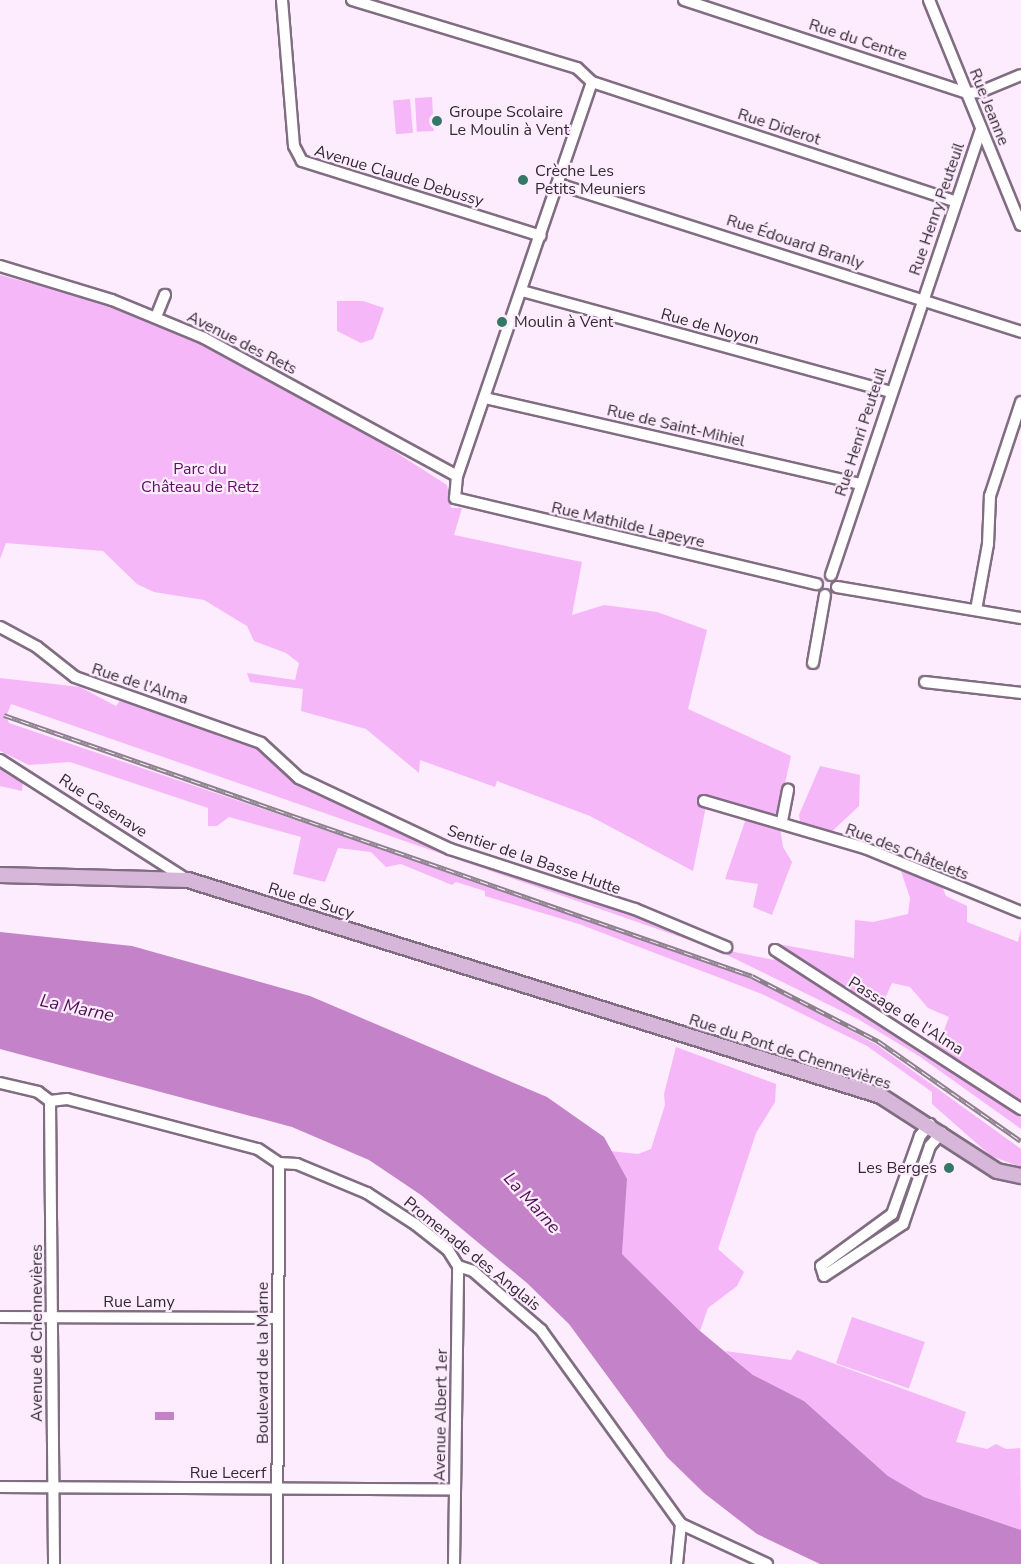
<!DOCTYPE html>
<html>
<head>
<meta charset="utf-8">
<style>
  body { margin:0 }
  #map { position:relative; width:1021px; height:1564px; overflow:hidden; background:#fdebfe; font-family:"Nunito Sans",sans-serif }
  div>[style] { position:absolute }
  .green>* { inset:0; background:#f5b7f8; transform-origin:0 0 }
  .water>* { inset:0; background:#c482c8; transform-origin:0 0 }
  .roads { filter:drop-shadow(2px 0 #806d81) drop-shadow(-2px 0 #806d81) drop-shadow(0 2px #806d81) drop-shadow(0 -2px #806d81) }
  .minor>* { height:10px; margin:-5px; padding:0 5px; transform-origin:5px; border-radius:5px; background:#fff }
  .major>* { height:14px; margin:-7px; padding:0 7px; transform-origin:7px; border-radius:7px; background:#d7b7d9 }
  .rail>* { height:5px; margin-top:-2.5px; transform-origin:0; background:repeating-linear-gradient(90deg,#fdebfe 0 9px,#8c808d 0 18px); box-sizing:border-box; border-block:2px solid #8c808d }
  .dots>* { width:16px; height:16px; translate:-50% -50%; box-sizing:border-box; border:3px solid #fdebfe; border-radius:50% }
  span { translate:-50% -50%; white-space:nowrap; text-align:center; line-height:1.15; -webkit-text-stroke:4.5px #fdebfe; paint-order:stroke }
  .street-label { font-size:16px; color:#312931 }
  .poi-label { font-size:16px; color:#312931 }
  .left { translate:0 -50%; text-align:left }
  .right { translate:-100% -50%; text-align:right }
  .park-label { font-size:16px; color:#600e66 }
  .water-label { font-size:18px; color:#4d1152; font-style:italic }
</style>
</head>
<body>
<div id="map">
  <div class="green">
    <i style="left:432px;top:97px;width:34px;height:17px;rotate:87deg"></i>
    <i style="left:410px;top:99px;width:34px;height:17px;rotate:85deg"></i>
    <i style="clip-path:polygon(0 275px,110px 305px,218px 352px,375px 439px,447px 485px,451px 508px,462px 508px,454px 535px,582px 562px,572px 615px,604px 605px,657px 612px,707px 630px,688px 709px,791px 756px,778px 815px,783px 847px,792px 862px,772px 915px,753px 907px,758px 884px,725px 879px,750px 807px,708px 796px,693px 871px,590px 816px,497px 781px,495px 787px,420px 760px,419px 773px,366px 729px,301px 711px,303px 689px,250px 682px,247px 673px,295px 680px,299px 663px,286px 653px,254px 641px,247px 626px,204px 600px,154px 592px,137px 584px,103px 551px,6px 543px,0 559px)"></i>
    <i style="clip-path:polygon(337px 301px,363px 301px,384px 308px,373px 339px,361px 343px,337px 331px)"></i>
    <i style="clip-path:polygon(evenodd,0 678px,80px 687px,116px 706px,123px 697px,193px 721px,221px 737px,258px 748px,299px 783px,439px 849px,569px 890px,715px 948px,774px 960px,778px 944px,854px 958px,855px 920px,873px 922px,908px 914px,910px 898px,899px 865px,942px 886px,946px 896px,967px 906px,967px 922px,1018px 942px,1021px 929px,1021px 1129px,919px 1056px,858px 1019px,715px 949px,11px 704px,6px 717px,9px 723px,658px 943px,767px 985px,877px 1045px,1021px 1149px,1021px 1167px,991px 1156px,932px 1104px,932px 1092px,867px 1046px,762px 994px,579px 924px,485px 896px,485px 891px,456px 882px,452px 885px,401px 864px,386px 867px,371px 852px,338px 848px,325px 882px,293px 874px,301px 837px,229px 817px,217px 826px,208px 826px,208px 808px,70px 762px,29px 765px,0 751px,0 678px,892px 983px,910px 987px,928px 1008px,949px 1017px,945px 1028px,921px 1053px,867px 1015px,881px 1007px,892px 983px)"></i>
    <i style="clip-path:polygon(820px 766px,860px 775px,859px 806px,827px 836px,801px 828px,799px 815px)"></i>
    <i style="clip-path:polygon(0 768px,23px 781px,22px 791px,0 786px)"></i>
    <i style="clip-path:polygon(676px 1047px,776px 1084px,775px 1102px,756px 1133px,718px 1249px,744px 1272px,737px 1286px,708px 1308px,700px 1331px,622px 1254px,626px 1179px,610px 1151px,638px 1154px,651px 1149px,665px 1105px,664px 1094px)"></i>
    <i style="left:852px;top:1317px;width:77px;height:49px;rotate:19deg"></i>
    <i style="clip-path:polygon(797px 1350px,966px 1412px,956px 1442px,987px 1449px,996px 1444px,1006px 1449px,1020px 1448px,1021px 1530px,924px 1497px,888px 1476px,804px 1401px,753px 1375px,725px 1351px,791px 1360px)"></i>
  </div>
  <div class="water">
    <i style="clip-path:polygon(0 932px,132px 946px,310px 996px,547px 1097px,604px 1137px,627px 1179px,622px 1254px,700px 1331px,753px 1375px,804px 1401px,888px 1476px,924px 1497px,1021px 1530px,1021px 1564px,820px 1564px,757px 1534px,704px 1493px,667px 1457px,569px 1324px,527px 1283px,421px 1195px,369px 1160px,292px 1127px,0 1049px)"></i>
    <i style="left:155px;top:1412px;width:19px;height:8px"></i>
  </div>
  <div class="roads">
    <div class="minor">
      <i style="left:282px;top:0;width:146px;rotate:85.3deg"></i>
      <i style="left:294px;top:146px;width:17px;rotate:62deg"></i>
      <i style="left:302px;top:161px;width:250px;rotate:17.4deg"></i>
      <i style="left:352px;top:0;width:235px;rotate:16.8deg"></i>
      <i style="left:577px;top:68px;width:21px;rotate:43deg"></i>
      <i style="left:592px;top:82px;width:382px;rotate:18.2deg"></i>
      <i style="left:684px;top:0;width:298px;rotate:18.2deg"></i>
      <i style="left:967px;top:93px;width:13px;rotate:-4deg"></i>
      <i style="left:980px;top:92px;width:44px;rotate:-22.5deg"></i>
      <i style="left:929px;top:0;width:243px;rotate:67.8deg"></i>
      <i style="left:592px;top:82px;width:416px;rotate:108.9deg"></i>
      <i style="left:457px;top:476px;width:22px;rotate:95deg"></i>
      <i style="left:455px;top:498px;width:372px;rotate:13.4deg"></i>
      <i style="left:558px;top:184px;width:486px;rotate:17.7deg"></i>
      <i style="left:0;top:266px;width:117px;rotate:16.9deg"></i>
      <i style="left:112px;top:300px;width:100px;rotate:22.4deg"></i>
      <i style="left:204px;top:338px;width:288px;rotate:28.6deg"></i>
      <i style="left:522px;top:291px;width:383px;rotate:15.3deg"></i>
      <i style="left:156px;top:317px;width:24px;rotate:-68deg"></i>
      <i style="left:485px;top:398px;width:385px;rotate:12.9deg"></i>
      <i style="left:831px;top:575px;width:471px;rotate:-71.4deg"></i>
      <i style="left:837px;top:587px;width:187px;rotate:9.6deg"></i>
      <i style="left:976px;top:610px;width:67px;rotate:-79.7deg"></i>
      <i style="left:988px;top:544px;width:48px;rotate:-87.6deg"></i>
      <i style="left:990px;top:496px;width:99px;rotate:-71.7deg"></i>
      <i style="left:0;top:627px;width:42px;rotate:28.4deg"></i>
      <i style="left:37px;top:647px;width:48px;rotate:38.3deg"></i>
      <i style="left:75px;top:677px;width:197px;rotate:19.5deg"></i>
      <i style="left:261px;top:743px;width:52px;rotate:42.6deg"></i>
      <i style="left:299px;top:778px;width:167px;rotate:25.2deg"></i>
      <i style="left:450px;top:849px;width:194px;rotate:18deg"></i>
      <i style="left:635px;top:909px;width:99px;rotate:22.7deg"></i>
      <i style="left:813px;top:663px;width:69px;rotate:-80deg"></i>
      <i style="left:925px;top:682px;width:97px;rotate:6.5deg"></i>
      <i style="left:0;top:760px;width:223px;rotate:32.6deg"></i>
      <i style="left:704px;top:801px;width:168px;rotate:16.3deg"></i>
      <i style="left:865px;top:848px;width:169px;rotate:22.3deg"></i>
      <i style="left:782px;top:821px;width:32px;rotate:-79deg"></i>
      <i style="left:775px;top:950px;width:293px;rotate:32.9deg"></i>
      <i style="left:0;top:1083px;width:39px;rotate:13deg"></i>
      <i style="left:38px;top:1092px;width:15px;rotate:37deg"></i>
      <i style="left:50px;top:1101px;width:17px;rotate:-7deg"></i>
      <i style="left:67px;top:1099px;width:197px;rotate:14.7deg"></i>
      <i style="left:258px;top:1149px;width:25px;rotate:34deg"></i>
      <i style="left:279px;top:1163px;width:18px;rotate:3deg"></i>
      <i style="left:297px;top:1164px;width:76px;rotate:22.5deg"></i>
      <i style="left:367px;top:1193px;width:57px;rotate:32.9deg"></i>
      <i style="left:415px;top:1224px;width:42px;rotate:38.2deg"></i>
      <i style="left:448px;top:1250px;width:19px;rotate:58deg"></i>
      <i style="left:458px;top:1266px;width:16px;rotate:18deg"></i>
      <i style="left:473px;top:1271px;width:90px;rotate:40.9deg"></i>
      <i style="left:541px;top:1330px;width:239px;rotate:54.2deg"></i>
      <i style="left:681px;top:1524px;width:95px;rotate:24.9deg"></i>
      <i style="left:50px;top:1101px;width:463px;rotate:89.5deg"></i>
      <i style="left:930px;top:1124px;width:16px;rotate:130deg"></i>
      <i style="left:920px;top:1136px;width:83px;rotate:109.7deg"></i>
      <i style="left:892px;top:1214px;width:88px;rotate:143.8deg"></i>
      <i style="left:821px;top:1266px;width:10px;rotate:73deg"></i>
      <i style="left:824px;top:1276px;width:95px;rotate:-33.4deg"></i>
      <i style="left:903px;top:1224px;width:83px;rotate:-70.9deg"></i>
      <i style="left:930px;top:1146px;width:18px;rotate:-49deg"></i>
      <i style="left:0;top:1317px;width:278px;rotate:0.2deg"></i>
      <i style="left:0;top:1487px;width:455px;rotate:0.3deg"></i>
      <i style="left:277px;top:1564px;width:401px;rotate:-89.7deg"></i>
      <i style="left:454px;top:1564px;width:298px;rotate:-89.2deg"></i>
      <i style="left:677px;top:1564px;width:40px;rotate:-84.3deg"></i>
    </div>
    <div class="major">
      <i style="left:0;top:875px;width:188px;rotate:1.5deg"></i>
      <i style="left:188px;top:880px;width:726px;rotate:17.31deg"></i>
      <i style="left:881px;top:1096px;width:138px;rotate:32.9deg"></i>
      <i style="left:997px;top:1171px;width:25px;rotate:12deg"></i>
    </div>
  </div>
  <div class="rail">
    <i style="left:4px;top:715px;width:792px;rotate:19.24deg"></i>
    <i style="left:752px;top:976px;width:142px;rotate:27.3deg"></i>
    <i style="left:878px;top:1041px;width:174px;rotate:35deg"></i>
  </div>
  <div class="dots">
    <i style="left:437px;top:121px;background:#357766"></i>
    <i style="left:523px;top:180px;background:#357766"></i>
    <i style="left:502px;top:322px;background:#357766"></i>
    <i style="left:949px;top:1168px;background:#357766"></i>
  </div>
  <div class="street-label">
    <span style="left:858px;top:40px;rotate:18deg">Rue du Centre</span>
    <span style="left:989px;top:107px;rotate:68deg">Rue Jeanne</span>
    <span style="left:779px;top:127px;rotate:18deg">Rue Diderot</span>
    <span style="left:399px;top:176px;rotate:17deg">Avenue Claude Debussy</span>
    <span style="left:937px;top:209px;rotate:-71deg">Rue Henry Peuteuil</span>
    <span style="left:795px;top:242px;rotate:18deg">Rue Édouard Branly</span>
    <span style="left:710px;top:327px;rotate:15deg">Rue de Noyon</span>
    <span style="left:242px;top:343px;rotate:27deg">Avenue des Rets</span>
    <span style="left:676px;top:426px;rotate:13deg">Rue de Saint-Mihiel</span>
    <span style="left:861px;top:432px;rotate:-72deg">Rue Henri Peuteuil</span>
    <span style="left:628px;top:525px;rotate:13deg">Rue Mathilde Lapeyre</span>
    <span style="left:140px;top:684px;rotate:18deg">Rue de l'Alma</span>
    <span style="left:103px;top:806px;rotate:33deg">Rue Casenave</span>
    <span style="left:907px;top:852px;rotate:21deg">Rue des Châtelets</span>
    <span style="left:534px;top:860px;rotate:19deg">Sentier de la Basse Hutte</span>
    <span style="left:311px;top:901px;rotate:17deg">Rue de Sucy</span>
    <span style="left:906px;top:1016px;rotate:32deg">Passage de l'Alma</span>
    <span style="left:790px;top:1052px;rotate:18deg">Rue du Pont de Chennevières</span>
    <span style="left:472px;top:1254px;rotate:39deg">Promenade des Anglais</span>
    <span style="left:139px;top:1302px">Rue Lamy</span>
    <span style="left:37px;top:1333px;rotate:-90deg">Avenue de Chennevières</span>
    <span style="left:263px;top:1363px;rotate:-90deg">Boulevard de la Marne</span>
    <span style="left:441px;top:1415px;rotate:-89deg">Avenue Albert 1er</span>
    <span style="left:228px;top:1473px">Rue Lecerf</span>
  </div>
  <div class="poi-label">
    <span class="left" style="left:449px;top:121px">Groupe Scolaire<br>Le Moulin à Vent</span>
    <span class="left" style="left:535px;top:180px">Crèche Les<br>Petits Meuniers</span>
    <span class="left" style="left:514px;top:322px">Moulin à Vent</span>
    <span class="right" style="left:937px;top:1168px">Les Berges</span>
  </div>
  <div class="park-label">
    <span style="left:200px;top:478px">Parc du<br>Château de Retz</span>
  </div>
  <div class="water-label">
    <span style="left:77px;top:1008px;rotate:12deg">La Marne</span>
    <span style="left:532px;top:1203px;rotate:48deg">La Marne</span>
  </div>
</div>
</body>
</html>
